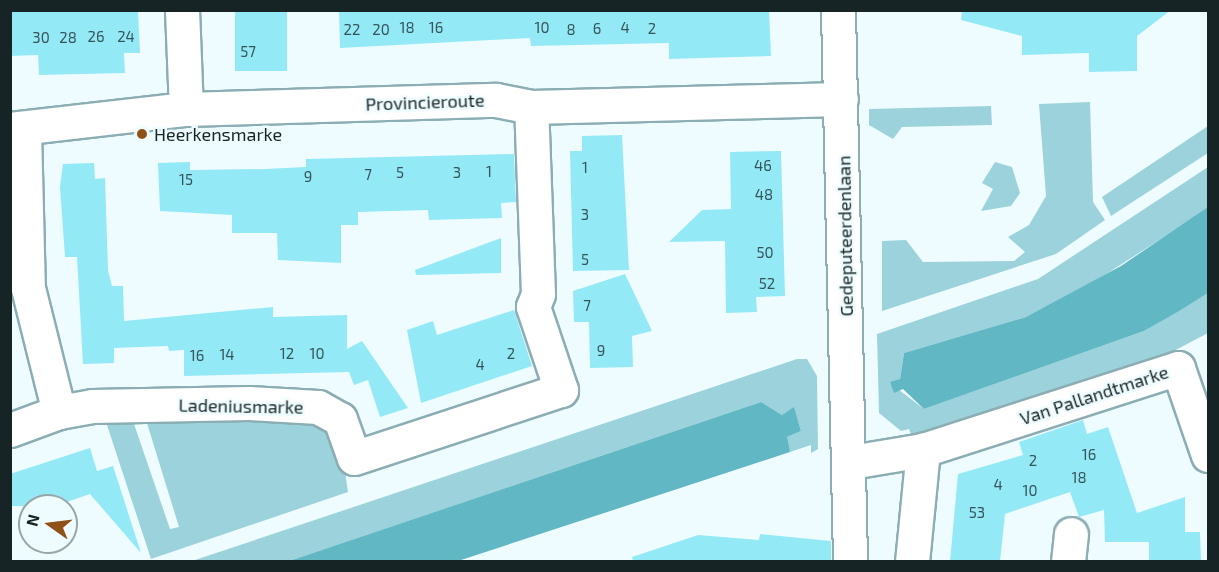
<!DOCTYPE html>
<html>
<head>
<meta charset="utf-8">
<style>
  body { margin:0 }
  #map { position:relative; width:1219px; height:572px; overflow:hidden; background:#eefcff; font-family:"Exo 2",sans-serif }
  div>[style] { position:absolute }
  .green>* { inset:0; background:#9cd2db }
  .water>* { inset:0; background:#61b7c4 }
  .building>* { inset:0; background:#94e9f7; transform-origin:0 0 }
  .roads { filter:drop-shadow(2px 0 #8badb3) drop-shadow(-2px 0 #8badb3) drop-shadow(0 2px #8badb3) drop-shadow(0 -2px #8badb3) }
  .minor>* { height:33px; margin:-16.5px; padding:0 16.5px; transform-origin:16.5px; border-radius:16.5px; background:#fff }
  .dots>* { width:16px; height:16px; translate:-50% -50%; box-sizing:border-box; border:3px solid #eefcff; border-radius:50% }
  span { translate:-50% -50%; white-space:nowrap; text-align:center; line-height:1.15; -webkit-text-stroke:5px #eefcff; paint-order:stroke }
  .number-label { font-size:15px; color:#36555a }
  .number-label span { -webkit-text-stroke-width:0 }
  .street-label { font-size:18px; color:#172426 }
  .poi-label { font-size:18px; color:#172426 }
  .left { translate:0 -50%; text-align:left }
  .frame { position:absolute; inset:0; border:12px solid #172426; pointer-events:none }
  .north { position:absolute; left:18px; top:494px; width:60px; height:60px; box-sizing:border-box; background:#eefcff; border:2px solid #98a6a8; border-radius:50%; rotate:284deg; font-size:16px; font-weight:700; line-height:24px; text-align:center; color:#172426 }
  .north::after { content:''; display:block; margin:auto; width:21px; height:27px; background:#8f5115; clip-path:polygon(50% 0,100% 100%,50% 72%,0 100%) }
</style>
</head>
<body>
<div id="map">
  <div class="green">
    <i style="clip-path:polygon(1090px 102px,1093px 202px,1105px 220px,1056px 254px,882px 311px,882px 241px,906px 240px,923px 262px,1014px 261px,1025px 252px,1008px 237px,1029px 225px,1046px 196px,1039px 104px)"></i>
    <i style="clip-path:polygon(991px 106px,992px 125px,902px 127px,893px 139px,869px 125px,869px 109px)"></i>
    <i style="clip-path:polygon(1208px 126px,1208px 153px,1111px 216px,1102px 197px)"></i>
    <i style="clip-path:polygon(995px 162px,1012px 167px,1020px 193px,1011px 206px,981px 211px,993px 189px,982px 183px)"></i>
    <i style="clip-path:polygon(1208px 167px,1208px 207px,1195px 217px,1089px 285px,1026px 317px,904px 353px,900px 379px,890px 383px,924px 409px,1144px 331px,1208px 293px,1208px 333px,1170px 353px,913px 440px,909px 429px,901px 431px,879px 413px,877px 334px,1038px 279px)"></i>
    <i style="clip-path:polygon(797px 359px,807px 359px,817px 376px,818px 449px,811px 453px,811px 445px,790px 452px,787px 444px,787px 437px,801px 431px,794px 408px,782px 415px,761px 402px,289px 561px,189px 562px)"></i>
    <i style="clip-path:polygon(315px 416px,342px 451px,348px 492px,151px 559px,106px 422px,133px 421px,170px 529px,179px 527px,146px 420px)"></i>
  </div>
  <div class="water">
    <i style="clip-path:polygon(1208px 207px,1208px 293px,1179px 311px,1144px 331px,924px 409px,903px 389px,894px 393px,890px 382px,900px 379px,904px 353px,1026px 317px,1121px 266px)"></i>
    <i style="clip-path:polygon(761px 402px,782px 415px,794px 407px,801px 431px,787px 437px,790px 452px,458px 561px,289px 561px)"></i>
  </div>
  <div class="building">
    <i style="clip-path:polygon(10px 10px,138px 10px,140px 53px,124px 53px,125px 73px,39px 75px,38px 55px,10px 56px)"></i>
    <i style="left:235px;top:10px;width:52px;height:61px"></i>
    <i style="clip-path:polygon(339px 10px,769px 10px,771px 56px,669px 59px,669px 43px,531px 46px,530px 38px,340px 48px)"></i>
    <i style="clip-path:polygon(962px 10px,1171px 10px,1137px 36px,1137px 71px,1089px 72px,1089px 53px,1022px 55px,1022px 36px,961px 20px)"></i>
    <i style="clip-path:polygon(622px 135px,629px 270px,573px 271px,570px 151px,582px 151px,582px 136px)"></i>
    <i style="clip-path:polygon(781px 151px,785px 296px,756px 297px,757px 312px,726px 313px,725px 241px,669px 242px,702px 210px,731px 209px,730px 152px)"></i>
    <i style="clip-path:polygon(514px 154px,516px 202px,501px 203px,502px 218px,429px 220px,428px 210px,358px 212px,358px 225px,341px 225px,341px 263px,278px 260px,277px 233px,232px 233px,232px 215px,160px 211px,158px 163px,190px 162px,190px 170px,265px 169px,306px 167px,306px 159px)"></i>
    <i style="clip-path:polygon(94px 163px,95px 179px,105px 178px,108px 270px,112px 286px,123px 286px,124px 321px,273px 307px,273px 317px,347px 315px,347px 349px,362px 341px,408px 408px,380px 417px,368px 380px,354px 385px,349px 372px,184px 376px,184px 350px,169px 351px,168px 346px,114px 348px,114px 363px,83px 364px,77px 257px,65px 257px,60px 187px,63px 164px)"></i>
    <i style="clip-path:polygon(501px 238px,501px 273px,416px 275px,415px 270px)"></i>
    <i style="clip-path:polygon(625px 274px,652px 331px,632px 336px,633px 367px,590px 368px,589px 322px,574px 322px,573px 291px)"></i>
    <i style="clip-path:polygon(514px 310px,532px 366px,421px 403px,407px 330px,433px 321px,437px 335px)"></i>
    <i style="clip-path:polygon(1083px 420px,1087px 434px,1108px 427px,1137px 513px,1185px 497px,1185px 532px,1200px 532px,1201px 561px,1149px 561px,1149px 542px,1105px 542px,1104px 510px,1079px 517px,1070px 492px,1005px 514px,1000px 561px,950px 561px,958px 474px,1023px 455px,1019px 442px)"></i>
    <i style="clip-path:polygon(90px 448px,97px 471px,113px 466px,141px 553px,90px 494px,55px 506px,10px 506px,10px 474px)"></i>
    <i style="clip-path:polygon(760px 534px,831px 541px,831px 561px,633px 561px,632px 557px,698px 535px,759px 540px)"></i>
  </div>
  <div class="roads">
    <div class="minor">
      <i style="left:182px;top:10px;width:99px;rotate:87.7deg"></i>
      <i style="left:838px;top:10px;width:552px;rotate:88.75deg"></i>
      <i style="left:10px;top:129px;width:177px;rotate:-6.5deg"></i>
      <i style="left:186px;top:109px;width:310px;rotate:-1.7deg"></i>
      <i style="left:496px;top:100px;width:36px;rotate:11deg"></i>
      <i style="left:531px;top:107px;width:310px;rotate:-1.5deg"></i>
      <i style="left:24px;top:129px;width:159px;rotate:88.6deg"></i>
      <i style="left:28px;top:288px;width:128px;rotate:76deg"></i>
      <i style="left:59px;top:412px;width:34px;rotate:-10deg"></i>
      <i style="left:92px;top:406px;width:157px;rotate:-1.1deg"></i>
      <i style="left:249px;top:403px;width:69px;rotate:3.3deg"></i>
      <i style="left:318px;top:407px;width:25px;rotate:29deg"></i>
      <i style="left:340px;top:419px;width:41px;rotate:70.3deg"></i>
      <i style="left:354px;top:458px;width:218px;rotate:-18.2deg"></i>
      <i style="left:561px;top:390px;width:88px;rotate:-108.6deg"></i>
      <i style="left:533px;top:307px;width:14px;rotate:-69deg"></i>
      <i style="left:538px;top:294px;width:187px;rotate:-92.1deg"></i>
      <i style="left:10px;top:430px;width:52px;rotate:-20.2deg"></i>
      <i style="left:851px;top:462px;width:73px;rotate:-9.5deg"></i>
      <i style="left:923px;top:450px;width:268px;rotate:-17.8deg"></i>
      <i style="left:1178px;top:368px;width:92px;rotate:71deg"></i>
      <i style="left:912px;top:562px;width:113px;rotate:-84.4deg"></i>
      <i style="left:1068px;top:562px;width:28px;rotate:-84deg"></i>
    </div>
  </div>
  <div class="dots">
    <i style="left:142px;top:134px;background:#8f5115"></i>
  </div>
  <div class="number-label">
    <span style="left:407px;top:28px">18</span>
    <span style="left:436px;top:28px">16</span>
    <span style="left:542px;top:28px">10</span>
    <span style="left:625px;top:28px">4</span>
    <span style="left:597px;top:29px">6</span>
    <span style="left:652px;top:29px">2</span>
    <span style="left:352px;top:30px">22</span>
    <span style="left:381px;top:30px">20</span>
    <span style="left:571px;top:30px">8</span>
    <span style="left:96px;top:37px">26</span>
    <span style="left:126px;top:37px">24</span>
    <span style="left:41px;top:38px">30</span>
    <span style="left:68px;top:38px">28</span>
    <span style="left:248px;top:52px">57</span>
    <span style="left:763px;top:166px">46</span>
    <span style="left:585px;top:168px">1</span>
    <span style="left:489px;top:172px">1</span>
    <span style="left:400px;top:173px">5</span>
    <span style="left:457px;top:173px">3</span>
    <span style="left:368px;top:175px">7</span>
    <span style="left:308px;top:177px">9</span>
    <span style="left:186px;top:180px">15</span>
    <span style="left:764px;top:195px">48</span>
    <span style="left:585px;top:215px">3</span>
    <span style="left:765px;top:253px">50</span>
    <span style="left:585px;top:260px">5</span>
    <span style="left:767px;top:284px">52</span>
    <span style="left:587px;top:306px">7</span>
    <span style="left:601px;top:351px">9</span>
    <span style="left:287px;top:354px">12</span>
    <span style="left:317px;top:354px">10</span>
    <span style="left:511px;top:354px">2</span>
    <span style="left:227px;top:355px">14</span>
    <span style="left:197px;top:356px">16</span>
    <span style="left:480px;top:365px">4</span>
    <span style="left:1089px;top:455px">16</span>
    <span style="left:1033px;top:461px">2</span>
    <span style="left:1079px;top:478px">18</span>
    <span style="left:998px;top:485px">4</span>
    <span style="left:1030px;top:491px">10</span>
    <span style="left:977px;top:513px">53</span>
  </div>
  <div class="street-label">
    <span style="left:425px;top:102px;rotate:-2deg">Provincieroute</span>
    <span style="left:845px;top:236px;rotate:-91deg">Gedeputeerdenlaan</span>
    <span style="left:1094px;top:395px;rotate:-18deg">Van Pallandtmarke</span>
    <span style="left:241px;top:406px;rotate:1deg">Ladeniusmarke</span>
  </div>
  <div class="poi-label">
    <span class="left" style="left:154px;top:134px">Heerkensmarke</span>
  </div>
  <div class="frame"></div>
  <div class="north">N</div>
</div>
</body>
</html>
